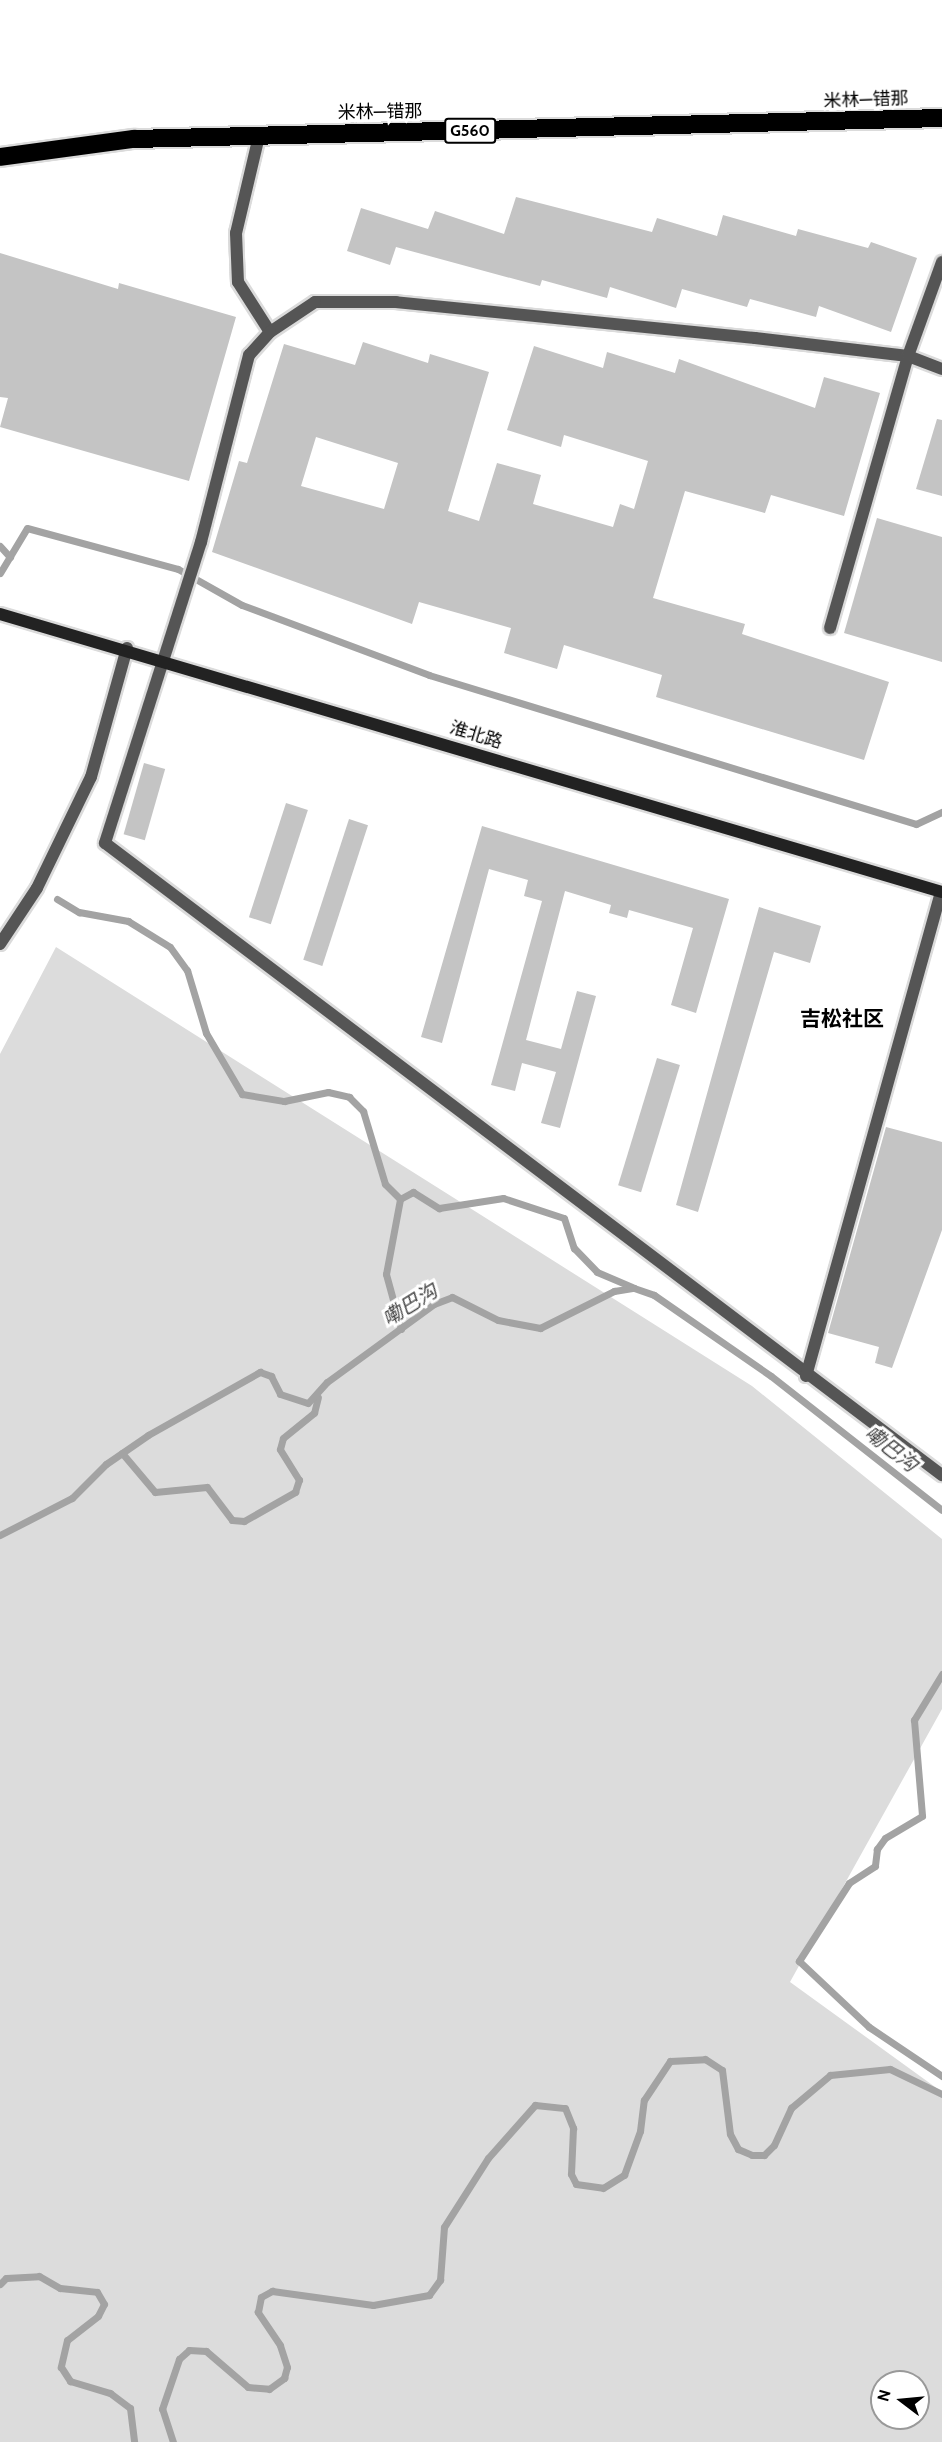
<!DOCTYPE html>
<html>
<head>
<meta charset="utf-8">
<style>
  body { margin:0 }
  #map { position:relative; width:942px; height:2442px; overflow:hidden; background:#fff; font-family:Cabin,"Noto Sans SC",sans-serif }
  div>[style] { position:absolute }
  .green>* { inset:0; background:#dcdcdc }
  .stream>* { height:7px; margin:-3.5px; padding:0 3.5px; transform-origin:3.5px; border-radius:3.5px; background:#a3a3a3 }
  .building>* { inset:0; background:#c4c4c4; transform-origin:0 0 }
  .roads { filter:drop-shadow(2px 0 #dbdbdb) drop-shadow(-2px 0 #dbdbdb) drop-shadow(0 2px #dbdbdb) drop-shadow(0 -2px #dbdbdb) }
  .lane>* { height:12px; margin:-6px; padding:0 6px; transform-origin:6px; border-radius:6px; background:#555 }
  .street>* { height:12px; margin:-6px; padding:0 6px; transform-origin:6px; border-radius:6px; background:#555 }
  .secondary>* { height:12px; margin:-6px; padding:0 6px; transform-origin:6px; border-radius:6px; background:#222 }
  .highway>* { height:18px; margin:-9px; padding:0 9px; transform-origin:9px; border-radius:9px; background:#000 }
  span { translate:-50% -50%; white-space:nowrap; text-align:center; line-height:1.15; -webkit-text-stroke:6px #fff; paint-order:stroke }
  .shield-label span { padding:2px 4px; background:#fff; border:2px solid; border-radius:4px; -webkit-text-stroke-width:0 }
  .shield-label { font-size:16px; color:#000; font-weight:700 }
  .street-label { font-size:18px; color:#000 }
  .water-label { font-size:20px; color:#444; font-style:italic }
  .quarter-label { font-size:21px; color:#000; font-weight:700 }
  .north { position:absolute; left:870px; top:2370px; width:60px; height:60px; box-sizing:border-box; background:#fff; border:2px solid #999; border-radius:50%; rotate:286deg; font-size:16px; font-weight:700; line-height:24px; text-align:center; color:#000 }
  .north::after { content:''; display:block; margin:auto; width:21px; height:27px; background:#000; clip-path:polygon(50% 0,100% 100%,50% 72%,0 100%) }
</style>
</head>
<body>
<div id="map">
  <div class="green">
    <i style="clip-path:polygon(evenodd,56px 947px,752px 1386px,942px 1539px,942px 1709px,790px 1982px,942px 2092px,942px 2442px,0 2442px,0 1054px,56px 947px,882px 2382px,918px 2382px,918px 2418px,882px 2418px,882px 2382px)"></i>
  </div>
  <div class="stream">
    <i style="left:0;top:546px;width:15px;rotate:48deg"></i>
    <i style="left:0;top:573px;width:52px;rotate:-59deg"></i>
    <i style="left:27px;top:528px;width:156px;rotate:15.2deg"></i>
    <i style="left:178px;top:569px;width:73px;rotate:29.4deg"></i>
    <i style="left:242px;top:605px;width:200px;rotate:20.5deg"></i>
    <i style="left:429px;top:675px;width:509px;rotate:17.01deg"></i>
    <i style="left:916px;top:824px;width:29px;rotate:-25deg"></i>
    <i style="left:57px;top:899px;width:26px;rotate:31deg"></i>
    <i style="left:79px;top:912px;width:50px;rotate:10.4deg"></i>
    <i style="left:128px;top:921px;width:49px;rotate:31.8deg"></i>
    <i style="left:170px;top:947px;width:29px;rotate:54deg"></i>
    <i style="left:187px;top:970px;width:66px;rotate:73.2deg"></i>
    <i style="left:206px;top:1033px;width:71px;rotate:59.5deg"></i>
    <i style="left:242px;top:1094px;width:43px;rotate:9.5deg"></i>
    <i style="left:284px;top:1101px;width:45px;rotate:-11.6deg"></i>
    <i style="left:328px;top:1092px;width:22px;rotate:13deg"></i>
    <i style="left:349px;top:1097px;width:20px;rotate:45deg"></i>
    <i style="left:363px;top:1111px;width:76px;rotate:73.2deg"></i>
    <i style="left:385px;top:1184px;width:21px;rotate:45deg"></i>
    <i style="left:401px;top:1329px;width:57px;rotate:-105.3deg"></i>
    <i style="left:386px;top:1274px;width:76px;rotate:-79.4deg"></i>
    <i style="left:400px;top:1199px;width:15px;rotate:-28deg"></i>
    <i style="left:413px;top:1192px;width:31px;rotate:32deg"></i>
    <i style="left:439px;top:1208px;width:65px;rotate:-8.9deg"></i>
    <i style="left:503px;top:1198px;width:64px;rotate:18.2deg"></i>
    <i style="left:564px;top:1218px;width:32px;rotate:72deg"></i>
    <i style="left:574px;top:1248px;width:33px;rotate:46deg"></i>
    <i style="left:597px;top:1272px;width:38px;rotate:23deg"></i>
    <i style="left:122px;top:1453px;width:51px;rotate:49.8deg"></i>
    <i style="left:155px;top:1492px;width:52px;rotate:-5.5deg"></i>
    <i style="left:207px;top:1487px;width:41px;rotate:52.9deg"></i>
    <i style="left:232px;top:1520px;width:12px;rotate:5deg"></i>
    <i style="left:244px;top:1521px;width:59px;rotate:-29.6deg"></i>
    <i style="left:295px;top:1492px;width:13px;rotate:-72deg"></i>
    <i style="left:299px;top:1480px;width:36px;rotate:-122deg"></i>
    <i style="left:280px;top:1449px;width:11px;rotate:-75deg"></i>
    <i style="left:283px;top:1438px;width:40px;rotate:-39deg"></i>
    <i style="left:314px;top:1413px;width:16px;rotate:-76deg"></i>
    <i style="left:0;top:1535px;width:81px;rotate:-27.2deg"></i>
    <i style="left:72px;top:1498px;width:48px;rotate:-45deg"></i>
    <i style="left:106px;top:1464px;width:51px;rotate:-34.6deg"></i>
    <i style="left:148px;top:1435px;width:129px;rotate:-29.4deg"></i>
    <i style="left:260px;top:1372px;width:12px;rotate:20deg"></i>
    <i style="left:271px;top:1376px;width:20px;rotate:63deg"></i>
    <i style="left:280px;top:1394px;width:29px;rotate:18deg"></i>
    <i style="left:308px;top:1403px;width:28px;rotate:-48deg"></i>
    <i style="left:327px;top:1382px;width:132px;rotate:-36.1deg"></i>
    <i style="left:434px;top:1304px;width:19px;rotate:-21deg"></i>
    <i style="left:452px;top:1297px;width:51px;rotate:26.6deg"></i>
    <i style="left:498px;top:1320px;width:43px;rotate:10.8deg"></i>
    <i style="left:540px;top:1328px;width:83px;rotate:-26.6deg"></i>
    <i style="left:614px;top:1291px;width:20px;rotate:-9deg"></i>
    <i style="left:634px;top:1288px;width:21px;rotate:19deg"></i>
    <i style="left:654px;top:1295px;width:142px;rotate:34.7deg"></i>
    <i style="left:771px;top:1376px;width:217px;rotate:38.1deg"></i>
    <i style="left:942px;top:1674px;width:54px;rotate:121.3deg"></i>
    <i style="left:914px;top:1720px;width:96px;rotate:85.2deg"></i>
    <i style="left:922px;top:1816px;width:43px;rotate:149.3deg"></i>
    <i style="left:885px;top:1838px;width:14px;rotate:126deg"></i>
    <i style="left:877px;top:1849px;width:17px;rotate:97deg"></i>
    <i style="left:875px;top:1866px;width:31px;rotate:147deg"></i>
    <i style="left:849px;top:1883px;width:93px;rotate:122.7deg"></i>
    <i style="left:799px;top:1961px;width:96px;rotate:43.3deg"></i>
    <i style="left:869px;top:2027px;width:88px;rotate:33.9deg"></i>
    <i style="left:0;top:2284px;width:8px;rotate:-45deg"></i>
    <i style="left:6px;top:2278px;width:33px;rotate:-3deg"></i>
    <i style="left:39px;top:2276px;width:24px;rotate:30deg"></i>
    <i style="left:60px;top:2288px;width:37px;rotate:6deg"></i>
    <i style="left:97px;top:2292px;width:14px;rotate:60deg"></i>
    <i style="left:104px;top:2304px;width:13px;rotate:117deg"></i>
    <i style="left:98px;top:2316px;width:39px;rotate:142deg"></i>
    <i style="left:67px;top:2340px;width:28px;rotate:103deg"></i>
    <i style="left:61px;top:2367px;width:17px;rotate:57deg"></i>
    <i style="left:70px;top:2381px;width:42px;rotate:16.7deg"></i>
    <i style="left:110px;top:2393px;width:25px;rotate:37deg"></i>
    <i style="left:130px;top:2408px;width:34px;rotate:83deg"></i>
    <i style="left:173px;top:2442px;width:35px;rotate:-108deg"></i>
    <i style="left:162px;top:2409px;width:53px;rotate:-71.2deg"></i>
    <i style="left:179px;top:2359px;width:13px;rotate:-42deg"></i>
    <i style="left:189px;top:2350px;width:17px;rotate:3deg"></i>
    <i style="left:206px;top:2351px;width:55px;rotate:40.6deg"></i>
    <i style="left:248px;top:2387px;width:21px;rotate:5deg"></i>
    <i style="left:269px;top:2389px;width:19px;rotate:-36deg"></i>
    <i style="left:284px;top:2378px;width:11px;rotate:-75deg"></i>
    <i style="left:287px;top:2367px;width:23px;rotate:-108deg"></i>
    <i style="left:280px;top:2345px;width:40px;rotate:-124deg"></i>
    <i style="left:258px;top:2312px;width:15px;rotate:-79deg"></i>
    <i style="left:261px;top:2297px;width:13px;rotate:-29deg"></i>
    <i style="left:272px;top:2291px;width:102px;rotate:7.9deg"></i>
    <i style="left:373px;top:2305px;width:57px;rotate:-10.1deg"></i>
    <i style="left:429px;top:2295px;width:19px;rotate:-54deg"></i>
    <i style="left:440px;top:2280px;width:53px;rotate:-85.7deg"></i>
    <i style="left:444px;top:2227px;width:82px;rotate:-57.5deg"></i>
    <i style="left:488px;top:2158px;width:71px;rotate:-48.4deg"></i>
    <i style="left:535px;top:2105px;width:30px;rotate:6deg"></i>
    <i style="left:565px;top:2108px;width:22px;rotate:68deg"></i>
    <i style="left:573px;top:2128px;width:46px;rotate:92.5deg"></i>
    <i style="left:571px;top:2174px;width:11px;rotate:63deg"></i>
    <i style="left:576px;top:2184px;width:27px;rotate:8deg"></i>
    <i style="left:603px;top:2188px;width:25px;rotate:-32deg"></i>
    <i style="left:624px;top:2175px;width:47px;rotate:-70deg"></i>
    <i style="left:640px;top:2131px;width:31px;rotate:-83deg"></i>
    <i style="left:644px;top:2100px;width:47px;rotate:-56.3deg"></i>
    <i style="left:670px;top:2061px;width:35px;rotate:-3deg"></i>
    <i style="left:705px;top:2059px;width:20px;rotate:33deg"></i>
    <i style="left:722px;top:2070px;width:64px;rotate:82.9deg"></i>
    <i style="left:730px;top:2134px;width:17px;rotate:62deg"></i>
    <i style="left:738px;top:2149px;width:15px;rotate:23deg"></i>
    <i style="left:752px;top:2155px;width:12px"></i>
    <i style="left:764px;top:2155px;width:14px;rotate:-45deg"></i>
    <i style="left:774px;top:2145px;width:41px;rotate:-65.3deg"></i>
    <i style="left:791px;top:2108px;width:51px;rotate:-40.2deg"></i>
    <i style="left:830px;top:2075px;width:60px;rotate:-5.7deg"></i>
    <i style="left:890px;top:2069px;width:58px;rotate:25.7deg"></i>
  </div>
  <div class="building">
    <i style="clip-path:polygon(516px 197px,652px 232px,657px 218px,717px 236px,723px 215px,796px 236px,798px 229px,868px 248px,871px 242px,917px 258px,891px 332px,819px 306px,816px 317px,750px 299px,747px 307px,682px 289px,676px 308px,610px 287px,607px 298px,542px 280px,540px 286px,396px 247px,390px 265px,347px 251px,361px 208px,428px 229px,435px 211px,504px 234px)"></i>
    <i style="clip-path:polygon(0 253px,118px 289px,119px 283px,236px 317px,189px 481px,0 427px,8px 398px,0 397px)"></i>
    <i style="clip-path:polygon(evenodd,363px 342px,428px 363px,430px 354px,489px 372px,448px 511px,479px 521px,497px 463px,541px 475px,533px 504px,613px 527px,620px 504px,634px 509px,648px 461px,564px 435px,561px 447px,507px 430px,534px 346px,603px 368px,607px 352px,675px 373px,679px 359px,815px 408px,824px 377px,880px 393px,844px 516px,771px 495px,765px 513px,685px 491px,653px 598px,745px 624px,742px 634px,889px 682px,864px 760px,656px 697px,662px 675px,564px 645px,557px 669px,504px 653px,511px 628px,419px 602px,412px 624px,212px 552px,239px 461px,247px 463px,284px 344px,355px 365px,363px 342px,316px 437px,398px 463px,384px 509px,301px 486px,316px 437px)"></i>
    <i style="clip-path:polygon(937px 419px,942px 420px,942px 496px,916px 489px)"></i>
    <i style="clip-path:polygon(877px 518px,942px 537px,942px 662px,844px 633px)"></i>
    <i style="left:144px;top:763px;width:22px;height:74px;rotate:16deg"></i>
    <i style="left:286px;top:803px;width:23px;height:120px;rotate:18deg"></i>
    <i style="left:349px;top:819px;width:20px;height:148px;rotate:18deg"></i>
    <i style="clip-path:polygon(482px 826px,729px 899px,696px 1013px,671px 1005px,693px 928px,629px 910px,627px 918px,609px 913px,611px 905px,565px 891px,526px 1040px,561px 1049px,577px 991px,596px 996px,560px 1128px,541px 1123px,556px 1072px,522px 1063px,515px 1091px,491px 1085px,542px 901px,524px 896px,528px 880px,489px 869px,442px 1043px,421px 1037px)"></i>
    <i style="clip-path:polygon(759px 907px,821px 926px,810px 963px,774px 952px,698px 1212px,676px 1205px)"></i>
    <i style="left:657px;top:1058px;width:24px;height:133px;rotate:17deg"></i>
    <i style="clip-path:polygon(886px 1127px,942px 1142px,942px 1230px,892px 1368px,875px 1363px,879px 1347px,828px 1333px)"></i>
  </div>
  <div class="roads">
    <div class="lane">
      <i style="left:259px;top:136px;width:100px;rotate:103.3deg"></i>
      <i style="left:236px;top:233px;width:49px;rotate:87.7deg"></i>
      <i style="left:238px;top:282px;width:59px;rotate:57.4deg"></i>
      <i style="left:942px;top:369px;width:36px;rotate:-159deg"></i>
      <i style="left:908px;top:356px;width:154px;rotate:-173.3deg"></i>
      <i style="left:755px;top:338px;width:361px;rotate:-174.3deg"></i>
      <i style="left:396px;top:302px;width:81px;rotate:180deg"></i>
      <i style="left:315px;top:302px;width:54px;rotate:146.3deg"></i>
      <i style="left:270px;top:332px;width:31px;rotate:132deg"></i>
      <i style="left:249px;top:355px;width:193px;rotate:104.4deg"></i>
      <i style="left:201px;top:542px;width:316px;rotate:107.7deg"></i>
      <i style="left:105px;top:843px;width:1049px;rotate:37.06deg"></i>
      <i style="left:830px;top:628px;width:283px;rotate:-74deg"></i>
      <i style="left:908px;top:356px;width:100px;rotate:-70.1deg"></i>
      <i style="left:806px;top:1376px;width:502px;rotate:-74.41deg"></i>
    </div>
    <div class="street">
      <i style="left:0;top:944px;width:67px;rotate:-56.5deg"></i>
      <i style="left:37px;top:888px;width:123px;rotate:-64.1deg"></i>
      <i style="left:91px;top:777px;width:134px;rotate:-74.4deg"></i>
    </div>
    <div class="secondary">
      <i style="left:0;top:614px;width:982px;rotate:16.44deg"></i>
    </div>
    <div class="highway">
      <i style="left:0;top:157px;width:135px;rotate:-7.7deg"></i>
      <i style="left:134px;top:139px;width:808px;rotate:-1.49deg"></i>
    </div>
  </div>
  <div class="shield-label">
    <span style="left:470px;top:131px">G560</span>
  </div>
  <div class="street-label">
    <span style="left:866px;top:100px;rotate:-2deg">米林—错那</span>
    <span style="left:380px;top:112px;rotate:-1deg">米林—错那</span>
    <span style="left:476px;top:735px;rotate:17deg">淮北路</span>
  </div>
  <div class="water-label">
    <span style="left:410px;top:1305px;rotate:-32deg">嘞巴沟</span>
    <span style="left:891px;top:1449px;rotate:38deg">嘞巴沟</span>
  </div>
  <div class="quarter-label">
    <span style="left:842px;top:1019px">吉松社区</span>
  </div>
  <div class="north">N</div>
</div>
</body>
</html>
